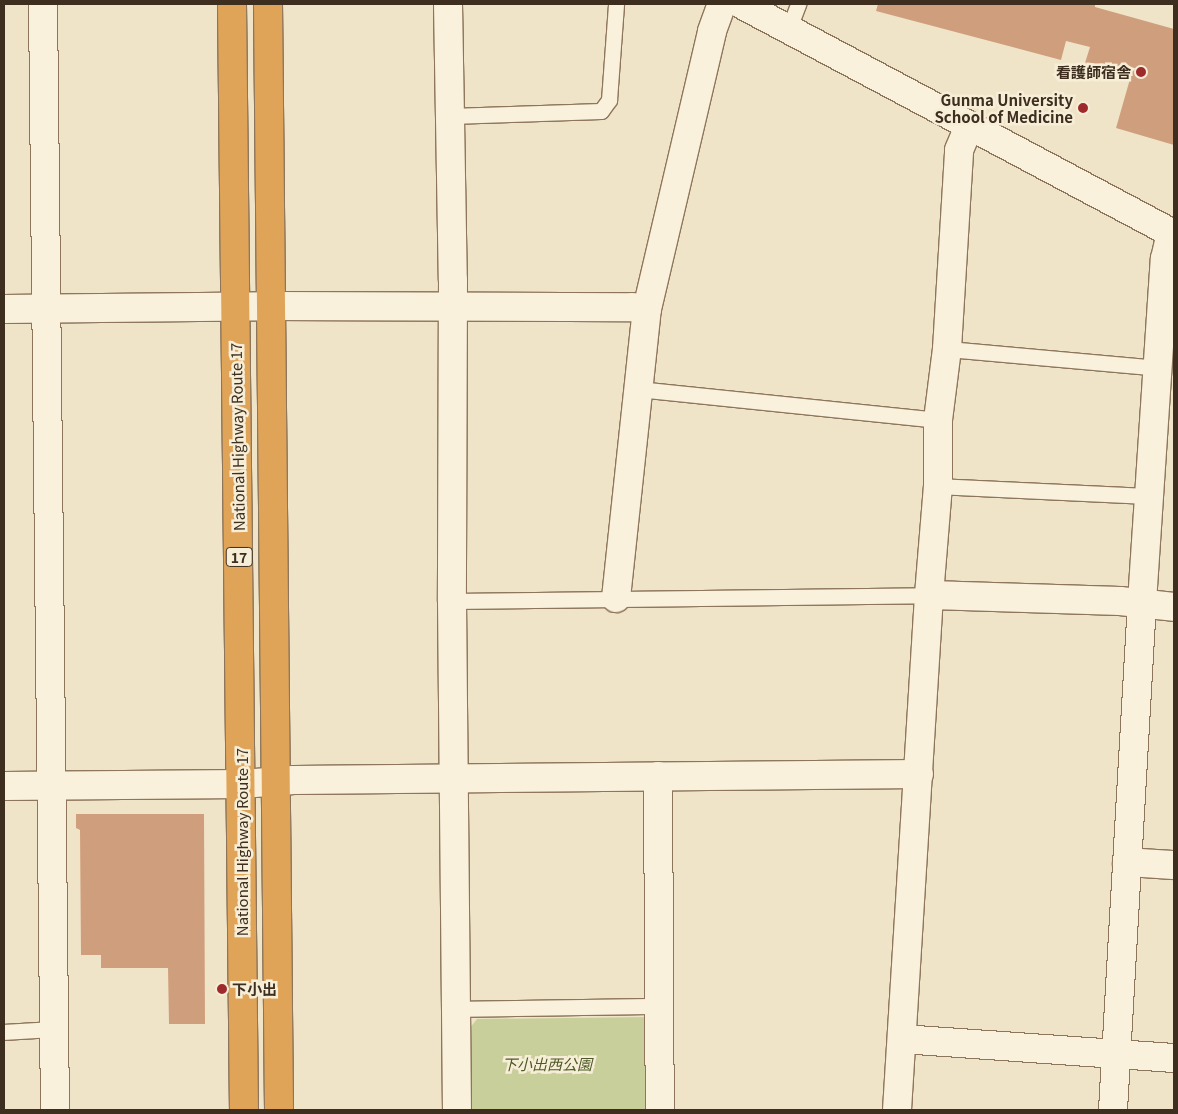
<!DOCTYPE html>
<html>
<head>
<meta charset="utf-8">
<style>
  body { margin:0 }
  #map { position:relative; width:1178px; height:1114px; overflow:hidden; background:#f0e4c8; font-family:Georgia,"Noto Sans JP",serif }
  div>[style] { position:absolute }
  .green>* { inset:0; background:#c9cf9b }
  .building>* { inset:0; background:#cf9f7d }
  .roads { filter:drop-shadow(1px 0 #8d765c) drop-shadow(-1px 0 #8d765c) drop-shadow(0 1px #8d765c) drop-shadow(0 -1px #8d765c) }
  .lane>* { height:15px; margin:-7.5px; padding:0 7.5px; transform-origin:7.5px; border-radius:7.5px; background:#faf1dc }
  .street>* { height:28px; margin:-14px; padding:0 14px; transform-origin:14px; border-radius:14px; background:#faf1dc }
  .secondary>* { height:28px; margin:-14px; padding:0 14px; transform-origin:14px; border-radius:14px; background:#faf1dc }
  .highway>* { height:28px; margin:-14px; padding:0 14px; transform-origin:14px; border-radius:14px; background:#e0a458 }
  .dots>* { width:14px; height:14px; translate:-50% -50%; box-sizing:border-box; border:2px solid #f7eed8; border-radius:50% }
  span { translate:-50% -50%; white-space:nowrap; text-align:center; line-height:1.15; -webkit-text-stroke:5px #f7eed8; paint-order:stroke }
  .shield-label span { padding:1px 4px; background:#f7eed8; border:1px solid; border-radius:4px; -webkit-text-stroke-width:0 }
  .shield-label { font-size:14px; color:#3d2e20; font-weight:700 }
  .poi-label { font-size:15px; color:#3d2e20; font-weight:700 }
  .right { translate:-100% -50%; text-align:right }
  .left { translate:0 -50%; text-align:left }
  .street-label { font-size:15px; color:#3d2e20 }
  .park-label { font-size:15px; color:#4d5a26; font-style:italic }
  .frame { position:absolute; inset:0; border:5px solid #3d2e20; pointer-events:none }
</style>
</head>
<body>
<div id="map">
  <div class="green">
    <i style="clip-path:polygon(649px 1017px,649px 1110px,471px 1110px,469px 1029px,477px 1019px)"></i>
  </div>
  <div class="building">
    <i style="clip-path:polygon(878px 4px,1095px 4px,1095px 7px,1174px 29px,1174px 145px,1116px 128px,1130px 79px,1084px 66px,1090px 47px,1066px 41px,1061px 60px,876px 11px)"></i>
    <i style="clip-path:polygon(76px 814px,204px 814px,205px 1024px,169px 1024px,168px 968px,101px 968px,101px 955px,81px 955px,80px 830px,76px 828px)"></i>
  </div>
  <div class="roads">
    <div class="lane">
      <i style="left:789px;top:28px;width:26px;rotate:-69deg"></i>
      <i style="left:450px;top:116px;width:151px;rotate:-1.9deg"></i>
      <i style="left:601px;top:111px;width:14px;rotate:-54deg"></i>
      <i style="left:609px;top:100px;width:96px;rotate:-85.8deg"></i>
      <i style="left:947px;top:349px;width:213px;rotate:5.1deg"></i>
      <i style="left:638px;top:389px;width:302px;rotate:5.9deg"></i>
      <i style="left:938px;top:486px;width:213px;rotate:2.7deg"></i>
      <i style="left:452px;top:601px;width:477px;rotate:-0.7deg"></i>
      <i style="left:457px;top:1009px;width:201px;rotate:-0.9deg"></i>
      <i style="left:4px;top:1032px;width:50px;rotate:-3.4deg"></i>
    </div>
    <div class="street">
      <i style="left:43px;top:4px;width:1106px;rotate:89.38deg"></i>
      <i style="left:448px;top:4px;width:276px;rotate:89deg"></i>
      <i style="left:453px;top:280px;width:321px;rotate:90.2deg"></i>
      <i style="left:452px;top:601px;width:509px;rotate:89.44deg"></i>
      <i style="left:4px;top:309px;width:268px;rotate:-0.6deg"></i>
      <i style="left:272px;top:306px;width:360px;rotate:0.2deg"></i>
      <i style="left:632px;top:307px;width:15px;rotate:8deg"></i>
      <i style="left:929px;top:595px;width:191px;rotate:1.8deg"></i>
      <i style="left:1120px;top:601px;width:54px;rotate:6.3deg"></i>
      <i style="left:616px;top:598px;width:291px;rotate:-83.9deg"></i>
      <i style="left:647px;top:309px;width:285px;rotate:-76.8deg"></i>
      <i style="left:712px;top:31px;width:29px;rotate:-70deg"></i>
      <i style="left:658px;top:776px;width:334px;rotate:89.7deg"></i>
      <i style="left:1127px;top:862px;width:47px;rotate:3.7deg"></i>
      <i style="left:902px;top:1039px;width:273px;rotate:4deg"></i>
      <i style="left:897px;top:1110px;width:516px;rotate:-86.44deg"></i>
      <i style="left:929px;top:595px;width:109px;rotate:-85.3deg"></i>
      <i style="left:938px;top:486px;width:66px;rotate:-90deg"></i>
      <i style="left:938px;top:420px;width:72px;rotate:-82.8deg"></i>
      <i style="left:947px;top:349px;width:199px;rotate:-86.5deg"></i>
      <i style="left:959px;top:150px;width:25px;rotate:-67deg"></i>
      <i style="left:1113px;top:1110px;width:509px;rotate:-86.73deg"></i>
      <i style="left:1142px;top:602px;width:344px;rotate:-86.2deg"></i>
      <i style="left:1165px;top:259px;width:28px;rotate:-77deg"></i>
    </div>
    <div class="secondary">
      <i style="left:741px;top:4px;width:490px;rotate:28deg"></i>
      <i style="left:4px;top:786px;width:238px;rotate:-0.5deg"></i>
      <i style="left:242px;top:784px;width:52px;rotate:-4.4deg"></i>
      <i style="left:294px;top:780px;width:625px;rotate:-0.55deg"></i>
    </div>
    <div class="highway">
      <i style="left:232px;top:4px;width:1106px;rotate:89.38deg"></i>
      <i style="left:268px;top:4px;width:1106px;rotate:89.43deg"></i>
    </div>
  </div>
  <div class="dots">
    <i style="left:1141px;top:72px;background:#9e2a2b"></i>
    <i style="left:1083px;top:108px;background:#9e2a2b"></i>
    <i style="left:222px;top:989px;background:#9e2a2b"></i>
  </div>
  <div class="shield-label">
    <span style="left:239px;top:557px">17</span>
  </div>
  <div class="poi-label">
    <span class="right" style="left:1131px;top:72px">看護師宿舎</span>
    <span class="right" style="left:1073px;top:108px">Gunma University<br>School of Medicine</span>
    <span class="left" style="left:232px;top:989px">下小出</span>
  </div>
  <div class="street-label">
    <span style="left:237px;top:437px;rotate:-91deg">National Highway Route 17</span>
    <span style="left:242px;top:842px;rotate:-90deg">National Highway Route 17</span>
  </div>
  <div class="park-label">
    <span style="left:547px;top:1064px">下小出西公園</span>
  </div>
  <div class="frame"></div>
</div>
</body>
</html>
